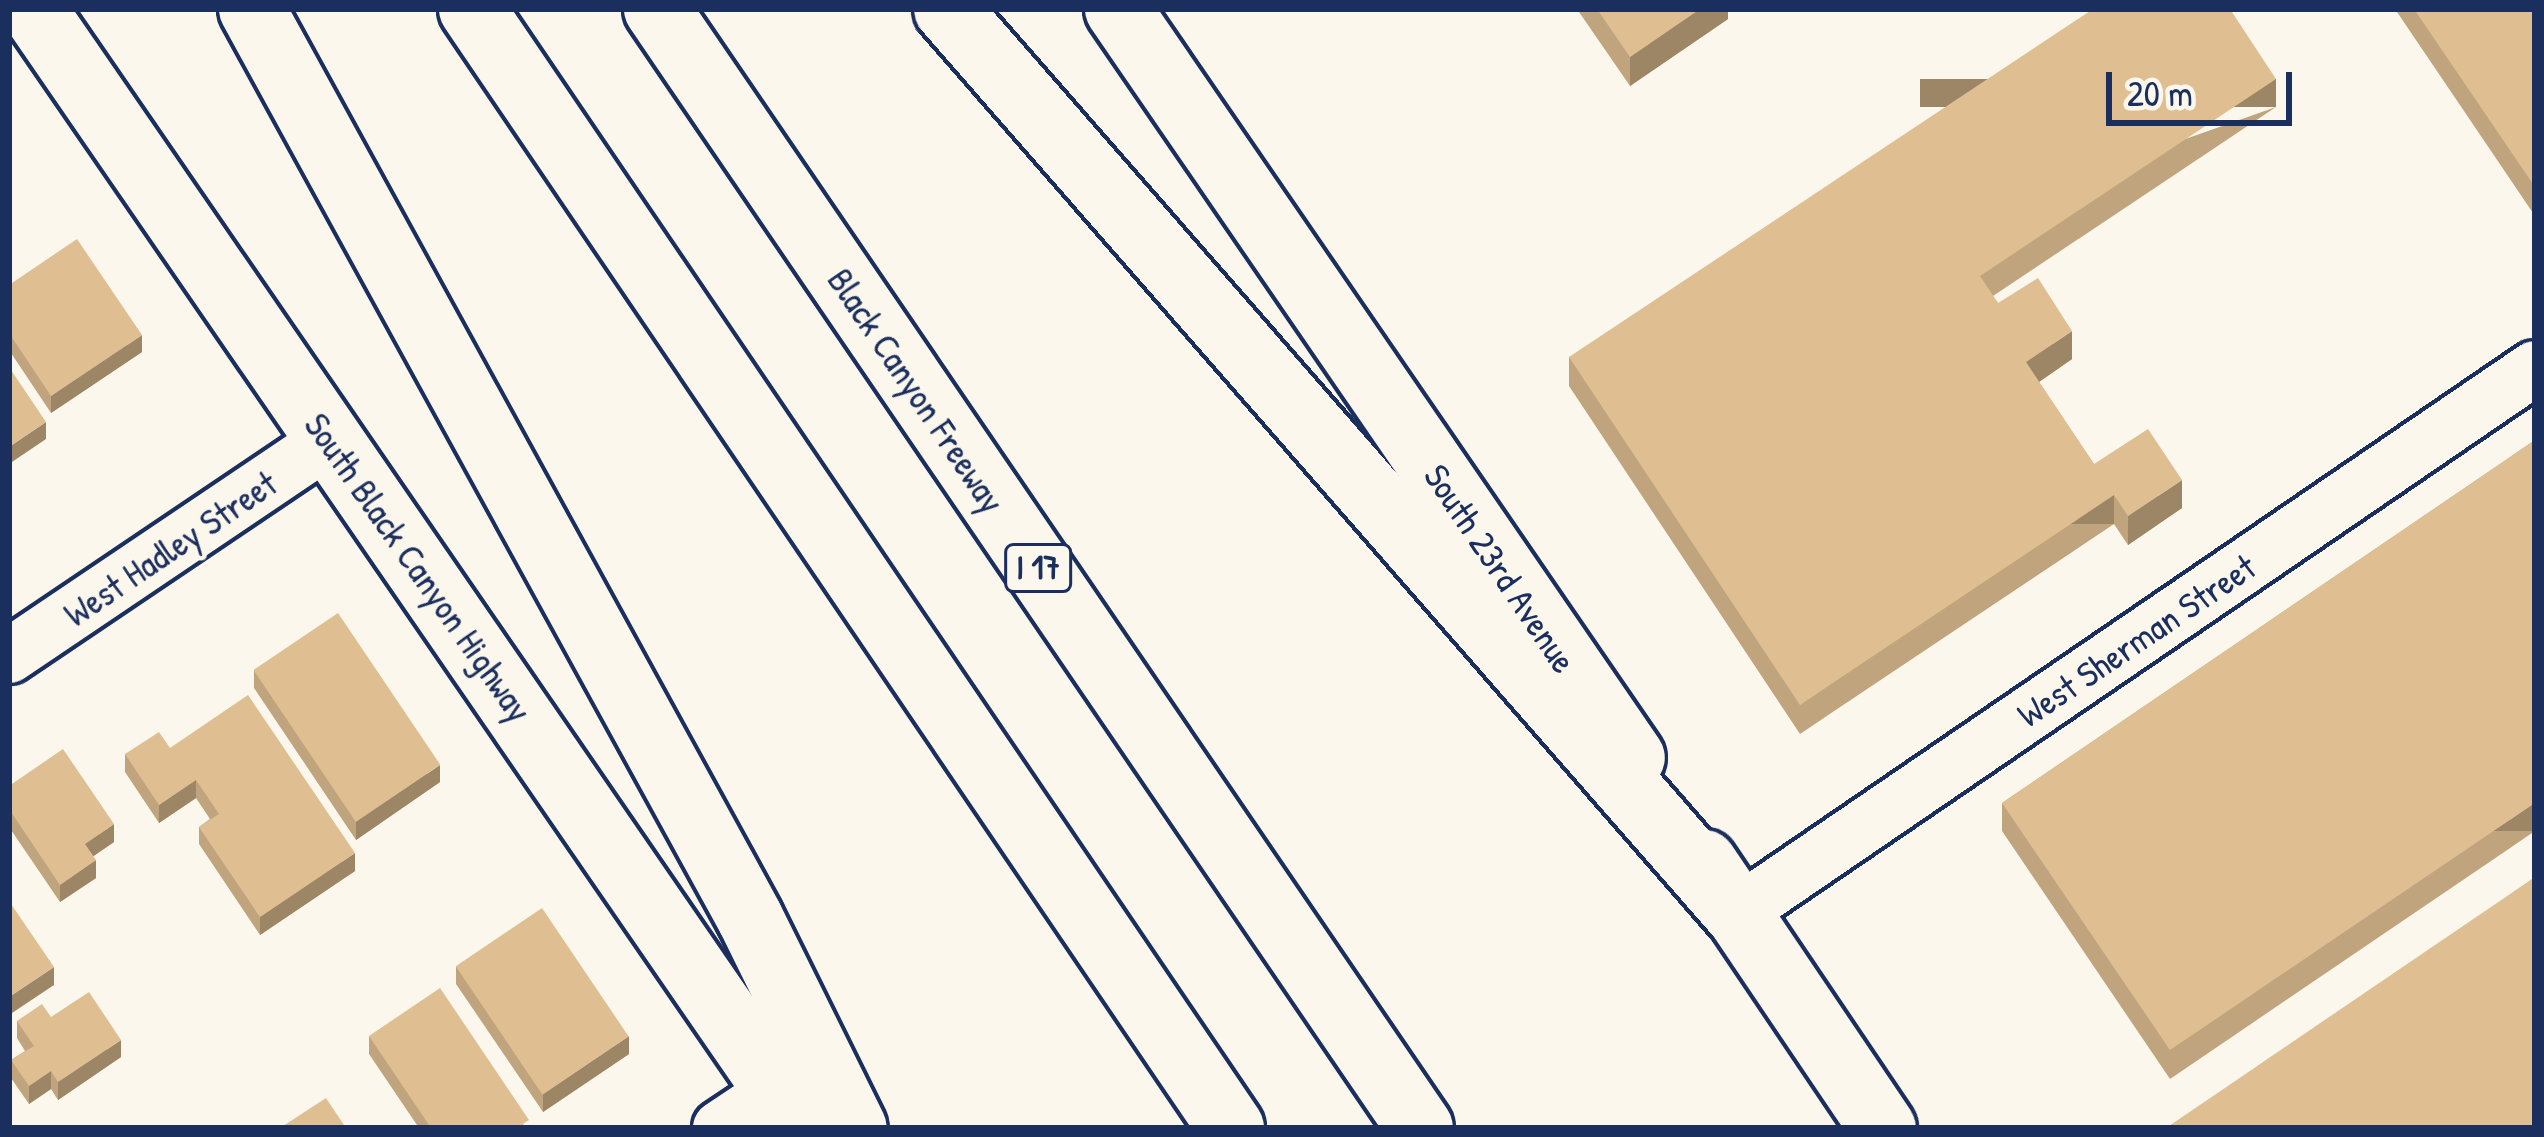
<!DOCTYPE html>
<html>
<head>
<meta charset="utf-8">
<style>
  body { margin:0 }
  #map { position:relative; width:2544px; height:1137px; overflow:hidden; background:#fbf7ec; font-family:"Patrick Hand",sans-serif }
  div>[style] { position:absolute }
  .roads { filter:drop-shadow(3px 0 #1b2f5e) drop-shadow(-3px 0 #1b2f5e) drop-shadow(0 3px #1b2f5e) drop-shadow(0 -3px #1b2f5e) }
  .street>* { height:54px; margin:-27px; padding:0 27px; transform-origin:27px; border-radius:27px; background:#fbf7ec }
  .secondary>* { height:66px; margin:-33px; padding:0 33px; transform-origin:33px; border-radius:33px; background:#fbf7ec }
  .highway>* { height:66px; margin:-33px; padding:0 33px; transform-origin:33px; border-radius:33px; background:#fbf7ec }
  .wall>* { inset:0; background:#c0a47e }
  .shaded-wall>* { inset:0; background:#9c8666; transform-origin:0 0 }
  .building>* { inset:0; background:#dfbf92; transform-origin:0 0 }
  span { translate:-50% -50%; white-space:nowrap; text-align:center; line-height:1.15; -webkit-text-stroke:9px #fbf7ec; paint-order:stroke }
  .shield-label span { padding:3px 9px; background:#fbf7ec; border:3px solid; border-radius:9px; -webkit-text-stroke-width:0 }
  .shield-label { font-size:33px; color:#1b2f5e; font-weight:700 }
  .street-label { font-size:36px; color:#1b2f5e }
  .frame { position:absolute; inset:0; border:12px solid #1b2f5e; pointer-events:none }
  .scale { position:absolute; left:2106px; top:72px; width:186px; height:54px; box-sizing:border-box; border:6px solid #1b2f5e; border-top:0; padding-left:15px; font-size:36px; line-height:42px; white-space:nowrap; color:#1b2f5e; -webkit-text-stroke:9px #fbf7ec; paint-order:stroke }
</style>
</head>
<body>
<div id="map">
  <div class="roads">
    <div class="street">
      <i style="left:9px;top:656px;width:388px;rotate:-34deg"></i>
      <i style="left:1737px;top:913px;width:966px;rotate:-34.33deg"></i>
      <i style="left:720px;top:1128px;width:66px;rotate:-33.9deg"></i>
    </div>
    <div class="secondary">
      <i style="left:33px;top:9px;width:1358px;rotate:55.47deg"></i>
      <i style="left:1118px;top:9px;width:908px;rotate:55.54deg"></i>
      <i style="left:1704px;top:863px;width:320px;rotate:56deg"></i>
    </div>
    <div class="highway">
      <i style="left:252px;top:9px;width:1036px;rotate:61.28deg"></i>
      <i style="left:750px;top:918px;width:234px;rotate:63.7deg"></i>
      <i style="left:472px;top:9px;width:1352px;rotate:55.85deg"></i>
      <i style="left:657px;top:9px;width:1354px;rotate:55.71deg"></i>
      <i style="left:947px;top:9px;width:1201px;rotate:48.85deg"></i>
    </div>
  </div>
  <div class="wall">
    <i style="clip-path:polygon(1577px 9px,1728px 9px,1728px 19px,1630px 86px)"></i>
    <i style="clip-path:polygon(2395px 9px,2535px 9px,2535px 216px)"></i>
    <i style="clip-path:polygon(2276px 107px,1993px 296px,1998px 303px,2072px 359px,2039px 382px,2094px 464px,2182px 508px,2128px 545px,2114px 524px,1800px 734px,1569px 386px,1569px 357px)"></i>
    <i style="clip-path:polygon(9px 285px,142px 352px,51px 413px,9px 350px)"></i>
    <i style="clip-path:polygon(2535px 440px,2535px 831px,2170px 1079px,2002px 831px,2002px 803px)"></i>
    <i style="clip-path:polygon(254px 670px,440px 782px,356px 840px,254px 688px)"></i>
    <i style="clip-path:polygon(170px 748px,355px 871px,260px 935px,199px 844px,199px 827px,210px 819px,196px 798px,159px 823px,125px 772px,125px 754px)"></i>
    <i style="clip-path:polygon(9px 786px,114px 842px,93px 856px,96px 878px,60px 902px,9px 827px)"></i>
    <i style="clip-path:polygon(456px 966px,629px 1054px,543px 1112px,456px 984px)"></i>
    <i style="clip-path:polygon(51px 1017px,121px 1057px,58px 1100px,51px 1089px,29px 1104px,11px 1078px,11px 1060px,25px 1051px,17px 1038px,17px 1021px)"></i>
    <i style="clip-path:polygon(369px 1036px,529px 1128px,419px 1128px,369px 1054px)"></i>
  </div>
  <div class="shaded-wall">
    <i style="clip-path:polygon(1700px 9px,1728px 9px,1728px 19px,1630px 86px,1630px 57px)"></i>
    <i style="left:2276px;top:79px;width:28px;height:356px;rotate:90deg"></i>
    <i style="clip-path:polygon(2072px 331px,2072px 359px,2026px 391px,2026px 362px)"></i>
    <i style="clip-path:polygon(142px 335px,142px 352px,51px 413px,51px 396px)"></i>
    <i style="clip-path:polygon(46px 422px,46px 439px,9px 464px,9px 447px)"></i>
    <i style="clip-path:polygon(2182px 480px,2182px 508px,2128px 545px,2128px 516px)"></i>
    <i style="left:2114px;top:495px;width:29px;height:378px;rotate:90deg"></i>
    <i style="clip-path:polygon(440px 765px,440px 782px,356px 840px,356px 822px)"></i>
    <i style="clip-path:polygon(196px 780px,196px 798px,159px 823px,159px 805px)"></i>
    <i style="left:2535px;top:803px;width:28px;height:441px;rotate:90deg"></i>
    <i style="clip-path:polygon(114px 824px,114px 842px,85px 862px,85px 844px)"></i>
    <i style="clip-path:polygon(355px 853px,355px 871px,260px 935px,260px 917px)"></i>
    <i style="clip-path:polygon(96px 860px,96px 878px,60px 902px,60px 885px)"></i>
    <i style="clip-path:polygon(54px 967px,54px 985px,9px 1015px,9px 997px)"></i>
    <i style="clip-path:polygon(629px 1036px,629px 1054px,543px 1112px,543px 1094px)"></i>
    <i style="clip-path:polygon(121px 1040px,121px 1057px,58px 1100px,58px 1082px)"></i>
    <i style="clip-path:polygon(51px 1071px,51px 1089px,29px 1104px,29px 1086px)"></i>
  </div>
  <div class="building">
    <i style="clip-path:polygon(1597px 9px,1700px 9px,1630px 57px)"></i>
    <i style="clip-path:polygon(2093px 9px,2230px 9px,2276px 79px,1980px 276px,1998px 303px,2038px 278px,2072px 331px,2026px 362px,2094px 464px,2148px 429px,2182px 480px,2128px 516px,2114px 495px,1800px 705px,1569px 357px)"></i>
    <i style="clip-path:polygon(2414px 9px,2535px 9px,2535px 187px)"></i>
    <i style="clip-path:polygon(77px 239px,142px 335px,51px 396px,9px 333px,9px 285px)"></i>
    <i style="clip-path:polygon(9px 367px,46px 422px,9px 447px)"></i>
    <i style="clip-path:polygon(2535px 440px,2535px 803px,2170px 1050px,2002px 803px)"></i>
    <i style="left:338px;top:613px;width:183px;height:102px;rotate:56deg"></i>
    <i style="clip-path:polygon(248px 695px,355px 853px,260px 917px,199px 827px,219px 814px,196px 780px,159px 805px,125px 754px,159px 732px,170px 748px)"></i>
    <i style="clip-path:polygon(63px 749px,114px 824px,85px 844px,96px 860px,60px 885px,9px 809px,9px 786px)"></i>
    <i style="clip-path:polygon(2535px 877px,2535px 1128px,2166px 1128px)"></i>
    <i style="clip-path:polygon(9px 901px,54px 967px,9px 997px)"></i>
    <i style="left:542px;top:908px;width:155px;height:104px;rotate:56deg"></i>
    <i style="clip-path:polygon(440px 988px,529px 1120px,517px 1128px,431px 1128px,369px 1036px)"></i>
    <i style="clip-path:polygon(89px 992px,121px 1040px,58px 1082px,51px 1071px,29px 1086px,11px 1060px,34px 1046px,17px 1021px,42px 1004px,51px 1017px)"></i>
    <i style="clip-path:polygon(326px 1098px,346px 1128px,280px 1128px)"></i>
  </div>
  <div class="shield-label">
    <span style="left:1038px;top:568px">I 17</span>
  </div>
  <div class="street-label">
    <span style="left:917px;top:390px;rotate:56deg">Black Canyon Freeway</span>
    <span style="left:170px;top:548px;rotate:-34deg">West Hadley Street</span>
    <span style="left:419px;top:567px;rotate:55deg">South Black Canyon Highway</span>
    <span style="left:1501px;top:568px;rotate:56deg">South 23rd Avenue</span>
    <span style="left:2136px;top:640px;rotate:-34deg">West Sherman Street</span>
  </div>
  <div class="frame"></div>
  <div class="scale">20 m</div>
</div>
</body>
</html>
